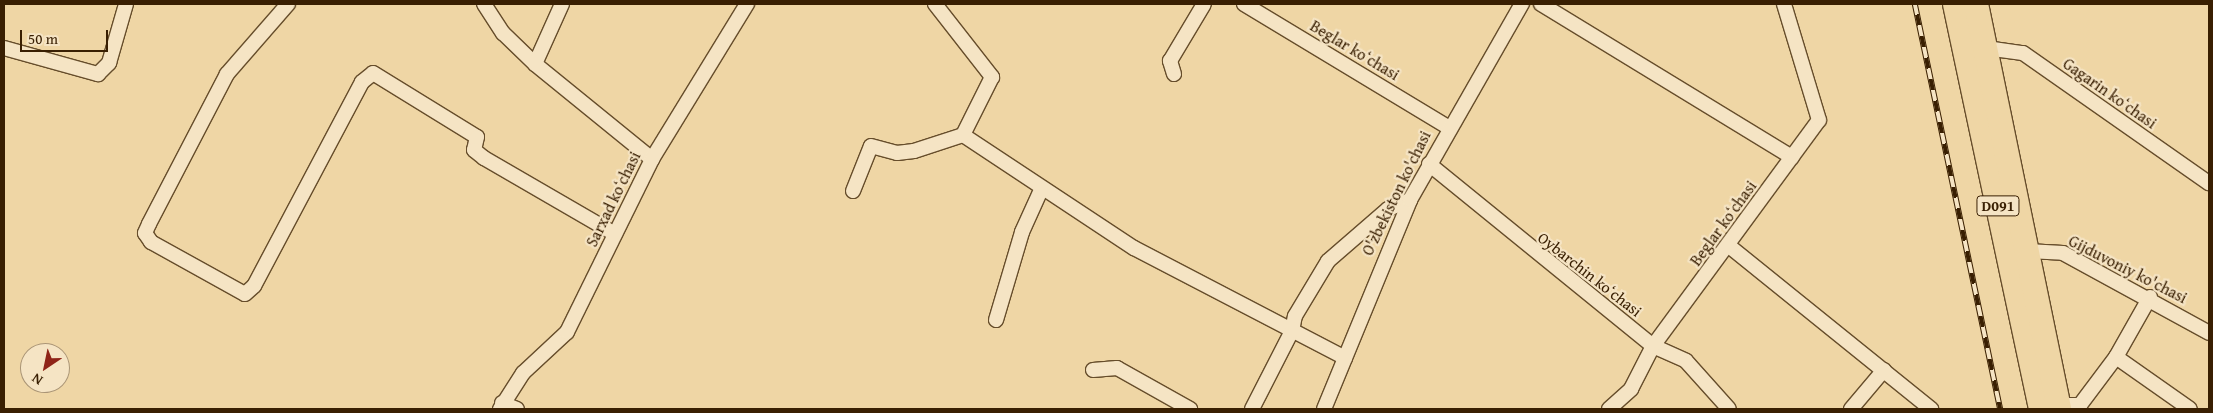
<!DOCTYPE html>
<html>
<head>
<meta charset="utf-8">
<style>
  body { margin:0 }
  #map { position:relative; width:2213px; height:413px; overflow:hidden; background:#efd6a5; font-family:"Gentium Book Plus",serif }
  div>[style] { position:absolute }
  .roads { filter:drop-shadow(1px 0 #664d2b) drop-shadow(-1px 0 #664d2b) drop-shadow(0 1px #664d2b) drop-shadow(0 -1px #664d2b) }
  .street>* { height:14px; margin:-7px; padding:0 7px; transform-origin:7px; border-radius:7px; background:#f5e4c4 }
  .highway>* { height:24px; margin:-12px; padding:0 12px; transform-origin:12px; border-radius:12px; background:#efd6a5 }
  .rail>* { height:5.5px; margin-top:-2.75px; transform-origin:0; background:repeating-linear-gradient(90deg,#f5e4c4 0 11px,#391f02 0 22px); box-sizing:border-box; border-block:1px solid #391f02 }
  span { translate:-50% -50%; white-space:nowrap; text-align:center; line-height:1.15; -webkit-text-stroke:4.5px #f5e4c4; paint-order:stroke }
  .shield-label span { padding:1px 4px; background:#f5e4c4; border:1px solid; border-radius:4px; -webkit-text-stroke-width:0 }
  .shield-label { font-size:15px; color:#391f02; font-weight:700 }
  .street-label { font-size:16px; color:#391f02 }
  .frame { position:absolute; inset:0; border:5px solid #391f02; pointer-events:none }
  .north { position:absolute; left:20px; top:343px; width:50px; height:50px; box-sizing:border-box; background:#f5e4c4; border:1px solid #aa9576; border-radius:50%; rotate:214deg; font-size:14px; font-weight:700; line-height:20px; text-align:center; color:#391f02 }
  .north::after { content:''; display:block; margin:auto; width:18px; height:22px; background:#8f2418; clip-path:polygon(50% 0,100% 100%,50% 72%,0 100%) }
  .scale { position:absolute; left:20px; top:30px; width:88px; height:22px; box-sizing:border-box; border:2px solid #391f02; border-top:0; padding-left:6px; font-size:15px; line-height:18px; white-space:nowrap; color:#391f02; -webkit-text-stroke:4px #f5e4c4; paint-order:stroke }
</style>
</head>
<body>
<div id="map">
  <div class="roads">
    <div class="street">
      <i style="left:288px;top:4px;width:93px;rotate:131.1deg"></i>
      <i style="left:227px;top:74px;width:169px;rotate:117.5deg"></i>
      <i style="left:149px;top:224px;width:10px;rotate:114deg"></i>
      <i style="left:145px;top:233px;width:11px;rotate:56deg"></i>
      <i style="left:151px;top:242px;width:107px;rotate:29deg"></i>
      <i style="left:245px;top:294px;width:12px;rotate:-42deg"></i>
      <i style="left:254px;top:286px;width:231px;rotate:-62.1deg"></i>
      <i style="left:362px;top:82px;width:14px;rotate:-39deg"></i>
      <i style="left:373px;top:73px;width:122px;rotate:31.6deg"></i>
      <i style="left:477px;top:137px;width:13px;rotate:103deg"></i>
      <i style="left:474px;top:150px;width:13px;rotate:39deg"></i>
      <i style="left:484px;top:158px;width:151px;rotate:30.1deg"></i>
      <i style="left:484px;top:4px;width:35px;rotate:57deg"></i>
      <i style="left:503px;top:33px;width:45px;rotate:44.1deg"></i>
      <i style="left:535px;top:64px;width:151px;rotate:39.1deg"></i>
      <i style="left:935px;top:4px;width:93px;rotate:52deg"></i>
      <i style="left:992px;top:77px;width:65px;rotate:116.6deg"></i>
      <i style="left:963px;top:135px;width:205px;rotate:33.5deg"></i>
      <i style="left:1134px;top:248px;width:238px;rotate:27.5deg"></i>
      <i style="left:1244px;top:4px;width:238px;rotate:31.1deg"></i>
      <i style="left:1541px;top:4px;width:294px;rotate:31.4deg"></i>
      <i style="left:4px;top:48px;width:98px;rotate:15.5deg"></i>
      <i style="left:98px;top:74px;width:16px;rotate:-45deg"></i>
      <i style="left:109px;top:63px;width:61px;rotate:-73.9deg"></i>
      <i style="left:1986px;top:48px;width:37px;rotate:8deg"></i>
      <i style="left:2023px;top:53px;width:227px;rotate:35deg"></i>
      <i style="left:535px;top:64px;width:66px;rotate:-65.8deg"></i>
      <i style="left:1174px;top:74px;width:14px;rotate:-107deg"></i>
      <i style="left:1170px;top:61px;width:66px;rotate:-59.2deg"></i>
      <i style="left:1429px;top:164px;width:289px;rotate:39.1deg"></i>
      <i style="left:1653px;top:346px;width:36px;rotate:24deg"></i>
      <i style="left:1686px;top:361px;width:64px;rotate:48.1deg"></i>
      <i style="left:853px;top:191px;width:48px;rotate:-68.2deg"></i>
      <i style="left:871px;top:146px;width:27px;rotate:15deg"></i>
      <i style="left:897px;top:153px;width:17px;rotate:-7deg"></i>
      <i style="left:914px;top:151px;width:52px;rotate:-18.1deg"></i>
      <i style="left:1729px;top:246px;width:260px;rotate:38.9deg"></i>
      <i style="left:2027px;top:251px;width:36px;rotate:3deg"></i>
      <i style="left:2063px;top:253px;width:166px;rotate:28.7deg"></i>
      <i style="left:996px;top:320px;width:92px;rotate:-73.5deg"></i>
      <i style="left:1022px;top:232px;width:46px;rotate:-65.7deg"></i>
      <i style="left:2116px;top:357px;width:90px;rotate:35.1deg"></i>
      <i style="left:1093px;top:370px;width:24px;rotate:-5deg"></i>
      <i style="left:1117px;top:368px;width:84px;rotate:29.3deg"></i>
      <i style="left:502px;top:403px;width:16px;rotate:22deg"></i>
      <i style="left:2058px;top:405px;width:22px"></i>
      <i style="left:2080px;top:405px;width:60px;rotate:-53.1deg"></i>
      <i style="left:2116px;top:357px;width:69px;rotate:-60.5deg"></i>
      <i style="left:500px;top:409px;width:43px;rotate:-57.4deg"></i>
      <i style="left:523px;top:373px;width:60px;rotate:-43deg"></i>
      <i style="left:567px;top:332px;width:193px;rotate:-63.8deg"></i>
      <i style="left:652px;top:159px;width:182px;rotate:-58.5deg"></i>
      <i style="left:1252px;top:409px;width:88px;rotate:-62.9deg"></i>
      <i style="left:1292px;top:331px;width:15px;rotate:-79deg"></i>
      <i style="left:1295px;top:316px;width:64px;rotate:-59deg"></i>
      <i style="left:1328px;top:261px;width:79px;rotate:-40.9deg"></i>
      <i style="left:1388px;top:209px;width:24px;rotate:-22deg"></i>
      <i style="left:1324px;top:409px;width:226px;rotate:-67.6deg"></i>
      <i style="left:1410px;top:200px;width:226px;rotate:-60.3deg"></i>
      <i style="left:1609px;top:409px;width:30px;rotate:-42deg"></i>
      <i style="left:1631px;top:389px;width:48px;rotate:-62.9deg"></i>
      <i style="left:1653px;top:346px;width:280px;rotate:-53.7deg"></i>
      <i style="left:1819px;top:120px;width:121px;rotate:-106.8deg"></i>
      <i style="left:1851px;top:409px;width:51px;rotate:-49.8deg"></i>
    </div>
    <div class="highway">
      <i style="left:1955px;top:4px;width:414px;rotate:78deg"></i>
      <i style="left:1976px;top:4px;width:413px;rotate:78.4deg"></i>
    </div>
  </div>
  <div class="rail">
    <i style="left:1915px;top:4px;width:414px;rotate:78.1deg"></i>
  </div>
  <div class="shield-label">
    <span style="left:1998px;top:206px">D091</span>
  </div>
  <div class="street-label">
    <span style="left:1355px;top:50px;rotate:31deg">Beglar koʻchasi</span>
    <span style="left:2110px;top:93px;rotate:35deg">Gagarin koʻchasi</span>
    <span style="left:1396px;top:193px;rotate:-64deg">O'zbekiston ko'chasi</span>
    <span style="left:613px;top:199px;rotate:-64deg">Sarxad koʻchasi</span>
    <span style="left:1723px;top:223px;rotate:-54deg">Beglar koʻchasi</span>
    <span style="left:2128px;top:269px;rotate:27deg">Gijduvoniy ko'chasi</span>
    <span style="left:1590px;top:274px;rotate:38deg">Oybarchin koʻchasi</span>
  </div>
  <div class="frame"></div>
  <div class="north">N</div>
  <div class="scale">50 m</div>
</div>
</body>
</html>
